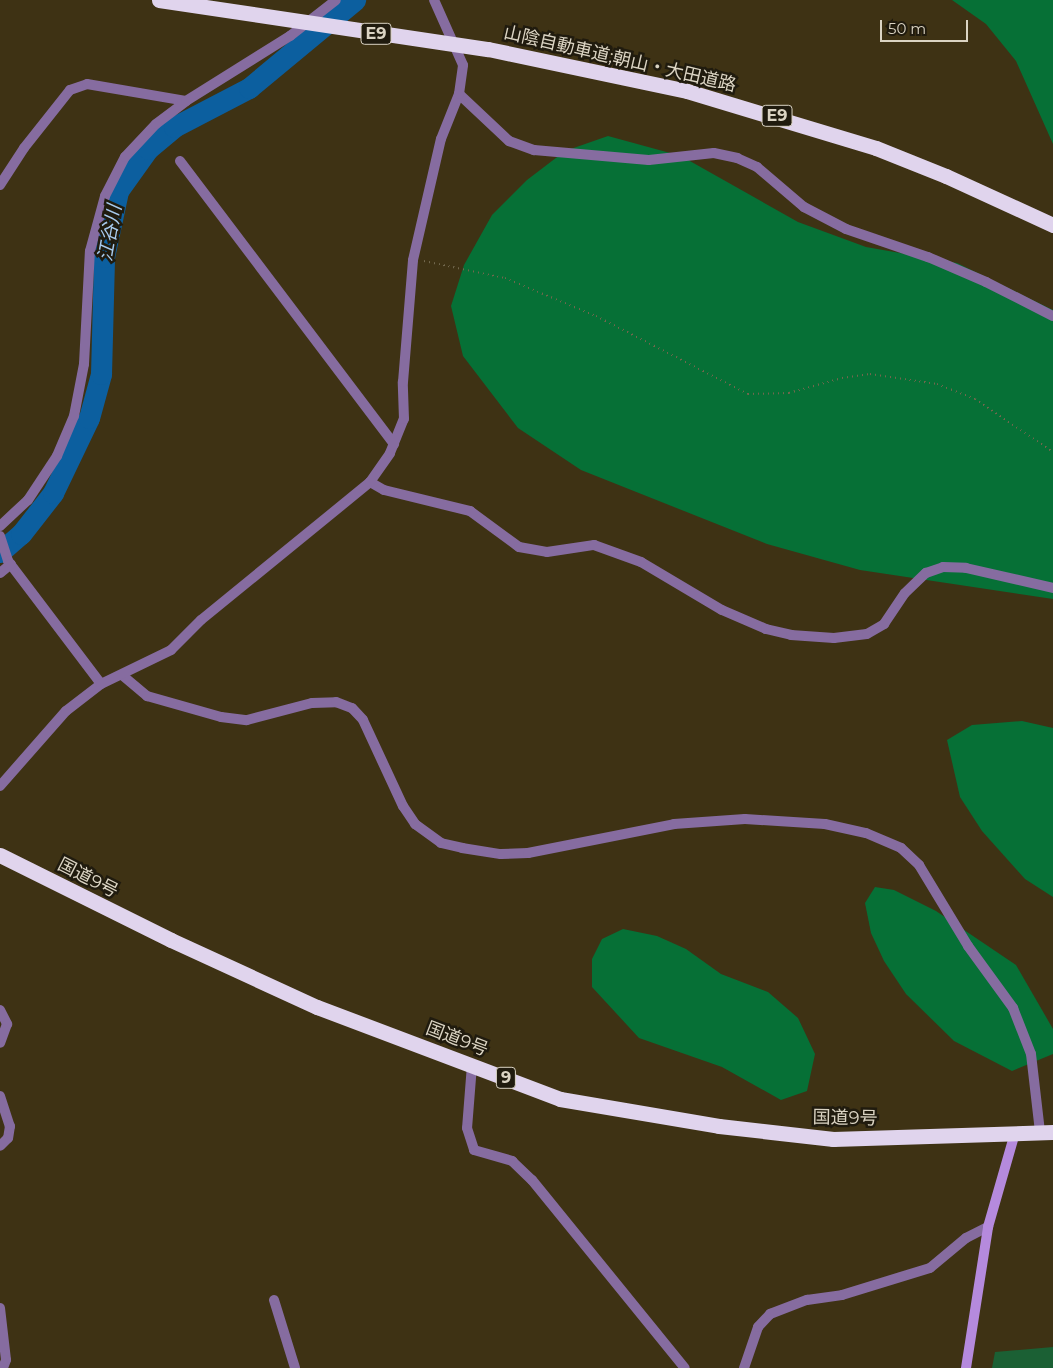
<!DOCTYPE html>
<html>
<head>
<meta charset="utf-8">
<style>
  body { margin:0 }
  #map { position:relative; width:1053px; height:1368px; overflow:hidden; background:#3e3214; font-family:Montserrat,"Noto Sans JP",sans-serif }
  div>[style] { position:absolute }
  .green>* { inset:0; background:#1b6034 }
  .forest>* { inset:0; background:#067036 }
  .river>* { height:21px; margin:-10.5px; padding:0 10.5px; transform-origin:10.5px; border-radius:10.5px; background:#0c5f9f }
  .path>* { height:2px; margin-top:-1px; transform-origin:0; background:repeating-linear-gradient(90deg,#71674d 0 1px,transparent 0 5px) }
  .street>* { height:10px; margin:-5px; padding:0 5px; transform-origin:5px; border-radius:5px; background:#866ca0 }
  .secondary>* { height:10px; margin:-5px; padding:0 5px; transform-origin:5px; border-radius:5px; background:#b58add }
  .highway>* { height:15px; margin:-7.5px; padding:0 7.5px; transform-origin:7.5px; border-radius:7.5px; background:#e0d4ed }
  span { translate:-50% -50%; white-space:nowrap; text-align:center; line-height:1.15; -webkit-text-stroke:5px #201b0e; paint-order:stroke }
  .shield-label span { padding:1px 4px; background:#201b0e; border:1px solid; border-radius:4px; -webkit-text-stroke-width:0 }
  .shield-label { font-size:16px; color:#dbd4c3; font-weight:700 }
  .street-label { font-size:18px; color:#dbd4c3 }
  .water-label { font-size:19px; color:#a7caed; font-style:italic }
  .scale { position:absolute; left:880px; top:20px; width:88px; height:22px; box-sizing:border-box; border:2px solid #dbd4c3; border-top:0; padding-left:6px; font-size:15px; line-height:18px; white-space:nowrap; color:#dbd4c3; -webkit-text-stroke:4px #201b0e; paint-order:stroke }
</style>
</head>
<body>
<div id="map">
  <div class="green">
    <i style="clip-path:polygon(1053px 1347px,1053px 1368px,992px 1368px,995px 1352px)"></i>
  </div>
  <div class="forest">
    <i style="clip-path:polygon(952px 0,1053px 0,1053px 144px,1016px 61px,986px 24px)"></i>
    <i style="clip-path:polygon(608px 136px,681px 156px,798px 222px,866px 247px,957px 263px,1053px 310px,1053px 599px,860px 570px,767px 544px,581px 470px,518px 428px,463px 356px,451px 306px,464px 265px,492px 215px,527px 180px,565px 151px)"></i>
    <i style="clip-path:polygon(1022px 721px,1053px 728px,1053px 897px,1025px 879px,982px 831px,960px 797px,947px 740px,972px 725px)"></i>
    <i style="clip-path:polygon(875px 887px,894px 890px,936px 911px,1016px 965px,1053px 1029px,1053px 1054px,1012px 1071px,954px 1041px,906px 994px,884px 961px,871px 933px,865px 903px)"></i>
    <i style="clip-path:polygon(623px 929px,657px 936px,686px 949px,721px 974px,768px 992px,798px 1018px,815px 1054px,807px 1091px,781px 1100px,722px 1067px,639px 1038px,592px 987px,592px 959px,602px 939px)"></i>
  </div>
  <div class="river">
    <i style="left:0;top:552px;width:28px;rotate:-41deg"></i>
    <i style="left:21px;top:534px;width:52px;rotate:-52deg"></i>
    <i style="left:53px;top:493px;width:83px;rotate:-64.4deg"></i>
    <i style="left:89px;top:418px;width:46px;rotate:-74.7deg"></i>
    <i style="left:101px;top:374px;width:117px;rotate:-88.5deg"></i>
    <i style="left:104px;top:257px;width:67px;rotate:-78deg"></i>
    <i style="left:118px;top:191px;width:52px;rotate:-54.5deg"></i>
    <i style="left:148px;top:149px;width:34px;rotate:-40deg"></i>
    <i style="left:174px;top:127px;width:85px;rotate:-27.5deg"></i>
    <i style="left:249px;top:88px;width:138px;rotate:-39.7deg"></i>
  </div>
  <div class="path">
    <i style="left:424px;top:261px;width:83px;rotate:11.9deg"></i>
    <i style="left:505px;top:278px;width:99px;rotate:22.7deg"></i>
    <i style="left:596px;top:316px;width:171px;rotate:27.2deg"></i>
    <i style="left:748px;top:394px;width:41px;rotate:-1.4deg"></i>
    <i style="left:789px;top:393px;width:55px;rotate:-15.8deg"></i>
    <i style="left:842px;top:378px;width:28px;rotate:-8deg"></i>
    <i style="left:870px;top:374px;width:68px;rotate:8.5deg"></i>
    <i style="left:937px;top:384px;width:41px;rotate:21.5deg"></i>
    <i style="left:975px;top:399px;width:94px;rotate:34.2deg"></i>
  </div>
  <div class="street">
    <i style="left:459px;top:94px;width:69px;rotate:43.2deg"></i>
    <i style="left:509px;top:141px;width:27px;rotate:20deg"></i>
    <i style="left:534px;top:150px;width:115px;rotate:5deg"></i>
    <i style="left:649px;top:160px;width:65px;rotate:-6.1deg"></i>
    <i style="left:714px;top:153px;width:24px;rotate:12deg"></i>
    <i style="left:737px;top:158px;width:22px;rotate:24deg"></i>
    <i style="left:757px;top:167px;width:62px;rotate:40.4deg"></i>
    <i style="left:804px;top:207px;width:47px;rotate:27.6deg"></i>
    <i style="left:846px;top:229px;width:87px;rotate:18.9deg"></i>
    <i style="left:928px;top:257px;width:63px;rotate:23.3deg"></i>
    <i style="left:986px;top:282px;width:75px;rotate:26.9deg"></i>
    <i style="left:180px;top:161px;width:355px;rotate:52.9deg"></i>
    <i style="left:0;top:185px;width:44px;rotate:-57deg"></i>
    <i style="left:24px;top:148px;width:74px;rotate:-51.6deg"></i>
    <i style="left:70px;top:90px;width:18px;rotate:-19deg"></i>
    <i style="left:87px;top:84px;width:100px;rotate:9.7deg"></i>
    <i style="left:370px;top:482px;width:16px;rotate:30deg"></i>
    <i style="left:384px;top:490px;width:89px;rotate:13.7deg"></i>
    <i style="left:470px;top:511px;width:61px;rotate:36.3deg"></i>
    <i style="left:519px;top:547px;width:28px;rotate:10deg"></i>
    <i style="left:547px;top:552px;width:48px;rotate:-8.5deg"></i>
    <i style="left:594px;top:545px;width:50px;rotate:19.9deg"></i>
    <i style="left:641px;top:562px;width:94px;rotate:30.7deg"></i>
    <i style="left:722px;top:610px;width:48px;rotate:23.4deg"></i>
    <i style="left:766px;top:629px;width:26px;rotate:13deg"></i>
    <i style="left:791px;top:635px;width:43px;rotate:4deg"></i>
    <i style="left:834px;top:638px;width:33px;rotate:-7deg"></i>
    <i style="left:867px;top:634px;width:20px;rotate:-30deg"></i>
    <i style="left:884px;top:624px;width:37px;rotate:-56deg"></i>
    <i style="left:905px;top:593px;width:29px;rotate:-44deg"></i>
    <i style="left:926px;top:573px;width:18px;rotate:-19deg"></i>
    <i style="left:943px;top:567px;width:23px;rotate:2deg"></i>
    <i style="left:966px;top:568px;width:89px;rotate:12.9deg"></i>
    <i style="left:0;top:526px;width:38px;rotate:-43deg"></i>
    <i style="left:28px;top:500px;width:53px;rotate:-56.6deg"></i>
    <i style="left:57px;top:456px;width:43px;rotate:-67deg"></i>
    <i style="left:74px;top:416px;width:53px;rotate:-79.1deg"></i>
    <i style="left:84px;top:364px;width:113px;rotate:-87deg"></i>
    <i style="left:90px;top:251px;width:57px;rotate:-74.7deg"></i>
    <i style="left:105px;top:196px;width:44px;rotate:-62.9deg"></i>
    <i style="left:125px;top:157px;width:45px;rotate:-46.8deg"></i>
    <i style="left:156px;top:124px;width:38px;rotate:-37deg"></i>
    <i style="left:186px;top:101px;width:123px;rotate:-32deg"></i>
    <i style="left:290px;top:36px;width:58px;rotate:-38deg"></i>
    <i style="left:0;top:536px;width:26px;rotate:72deg"></i>
    <i style="left:8px;top:561px;width:154px;rotate:52.9deg"></i>
    <i style="left:0;top:573px;width:14px;rotate:-39deg"></i>
    <i style="left:122px;top:675px;width:33px;rotate:40deg"></i>
    <i style="left:147px;top:696px;width:77px;rotate:15.8deg"></i>
    <i style="left:221px;top:717px;width:26px;rotate:7deg"></i>
    <i style="left:247px;top:720px;width:67px;rotate:-14.7deg"></i>
    <i style="left:312px;top:703px;width:24px;rotate:-2deg"></i>
    <i style="left:336px;top:702px;width:17px;rotate:21deg"></i>
    <i style="left:352px;top:708px;width:16px;rotate:47deg"></i>
    <i style="left:363px;top:720px;width:95px;rotate:65.1deg"></i>
    <i style="left:403px;top:806px;width:22px;rotate:56deg"></i>
    <i style="left:415px;top:824px;width:32px;rotate:36deg"></i>
    <i style="left:441px;top:843px;width:22px;rotate:13deg"></i>
    <i style="left:462px;top:848px;width:39px;rotate:9deg"></i>
    <i style="left:501px;top:854px;width:27px;rotate:-2deg"></i>
    <i style="left:528px;top:853px;width:149px;rotate:-11.2deg"></i>
    <i style="left:674px;top:824px;width:71px;rotate:-4deg"></i>
    <i style="left:745px;top:819px;width:80px;rotate:3.6deg"></i>
    <i style="left:825px;top:824px;width:42px;rotate:12.4deg"></i>
    <i style="left:866px;top:833px;width:38px;rotate:23deg"></i>
    <i style="left:901px;top:848px;width:25px;rotate:43deg"></i>
    <i style="left:919px;top:865px;width:95px;rotate:58.8deg"></i>
    <i style="left:968px;top:946px;width:77px;rotate:54deg"></i>
    <i style="left:1013px;top:1008px;width:49px;rotate:68.6deg"></i>
    <i style="left:1031px;top:1054px;width:79px;rotate:83.4deg"></i>
    <i style="left:0;top:786px;width:100px;rotate:-48.7deg"></i>
    <i style="left:66px;top:711px;width:44px;rotate:-37.6deg"></i>
    <i style="left:101px;top:684px;width:78px;rotate:-25.9deg"></i>
    <i style="left:171px;top:650px;width:42px;rotate:-45deg"></i>
    <i style="left:201px;top:620px;width:218px;rotate:-39.2deg"></i>
    <i style="left:370px;top:482px;width:35px;rotate:-55deg"></i>
    <i style="left:390px;top:453px;width:37px;rotate:-68deg"></i>
    <i style="left:404px;top:419px;width:37px;rotate:-92deg"></i>
    <i style="left:403px;top:382px;width:122px;rotate:-85.3deg"></i>
    <i style="left:413px;top:260px;width:124px;rotate:-77deg"></i>
    <i style="left:441px;top:139px;width:48px;rotate:-68.2deg"></i>
    <i style="left:459px;top:94px;width:29px;rotate:-82deg"></i>
    <i style="left:463px;top:65px;width:71px;rotate:-114deg"></i>
    <i style="left:0;top:1010px;width:16px;rotate:63deg"></i>
    <i style="left:7px;top:1024px;width:20px;rotate:110deg"></i>
    <i style="left:472px;top:1065px;width:63px;rotate:94.5deg"></i>
    <i style="left:467px;top:1128px;width:23px;rotate:72deg"></i>
    <i style="left:474px;top:1150px;width:40px;rotate:16deg"></i>
    <i style="left:512px;top:1161px;width:28px;rotate:44deg"></i>
    <i style="left:532px;top:1180px;width:242px;rotate:50.9deg"></i>
    <i style="left:0;top:1096px;width:32px;rotate:72deg"></i>
    <i style="left:10px;top:1126px;width:12px;rotate:99deg"></i>
    <i style="left:8px;top:1138px;width:11px;rotate:135deg"></i>
    <i style="left:274px;top:1300px;width:71px;rotate:72.8deg"></i>
    <i style="left:0;top:1308px;width:52px;rotate:83.4deg"></i>
    <i style="left:6px;top:1360px;width:9px;rotate:111deg"></i>
    <i style="left:744px;top:1368px;width:43px;rotate:-71.1deg"></i>
    <i style="left:758px;top:1327px;width:18px;rotate:-47deg"></i>
    <i style="left:770px;top:1314px;width:40px;rotate:-21deg"></i>
    <i style="left:807px;top:1300px;width:35px;rotate:-8deg"></i>
    <i style="left:842px;top:1295px;width:92px;rotate:-17.1deg"></i>
    <i style="left:930px;top:1268px;width:47px;rotate:-39.8deg"></i>
    <i style="left:966px;top:1238px;width:25px;rotate:-27deg"></i>
  </div>
  <div class="secondary">
    <i style="left:966px;top:1368px;width:143px;rotate:-81.1deg"></i>
    <i style="left:988px;top:1227px;width:98px;rotate:-74deg"></i>
  </div>
  <div class="highway">
    <i style="left:159px;top:0;width:333px;rotate:8.5deg"></i>
    <i style="left:488px;top:49px;width:203px;rotate:11.9deg"></i>
    <i style="left:687px;top:91px;width:197px;rotate:16.8deg"></i>
    <i style="left:876px;top:148px;width:75px;rotate:21.8deg"></i>
    <i style="left:946px;top:176px;width:118px;rotate:24.6deg"></i>
    <i style="left:0;top:855px;width:191px;rotate:26.4deg"></i>
    <i style="left:171px;top:940px;width:161px;rotate:24.7deg"></i>
    <i style="left:317px;top:1007px;width:260px;rotate:20.7deg"></i>
    <i style="left:560px;top:1099px;width:161px;rotate:9.6deg"></i>
    <i style="left:719px;top:1126px;width:115px;rotate:6.5deg"></i>
    <i style="left:833px;top:1139px;width:220px;rotate:-1.8deg"></i>
  </div>
  <div class="shield-label">
    <span style="left:376px;top:34px">E9</span>
    <span style="left:777px;top:116px">E9</span>
    <span style="left:506px;top:1078px">9</span>
  </div>
  <div class="street-label">
    <span style="left:620px;top:59px;rotate:13deg">山陰自動車道;朝山・大田道路</span>
    <span style="left:88px;top:878px;rotate:27deg">国道9号</span>
    <span style="left:457px;top:1039px;rotate:21deg">国道9号</span>
    <span style="left:845px;top:1118px;rotate:1deg">国道9号</span>
  </div>
  <div class="water-label">
    <span style="left:110px;top:233px;rotate:-80deg">江谷川</span>
  </div>
  <div class="scale">50 m</div>
</div>
</body>
</html>
